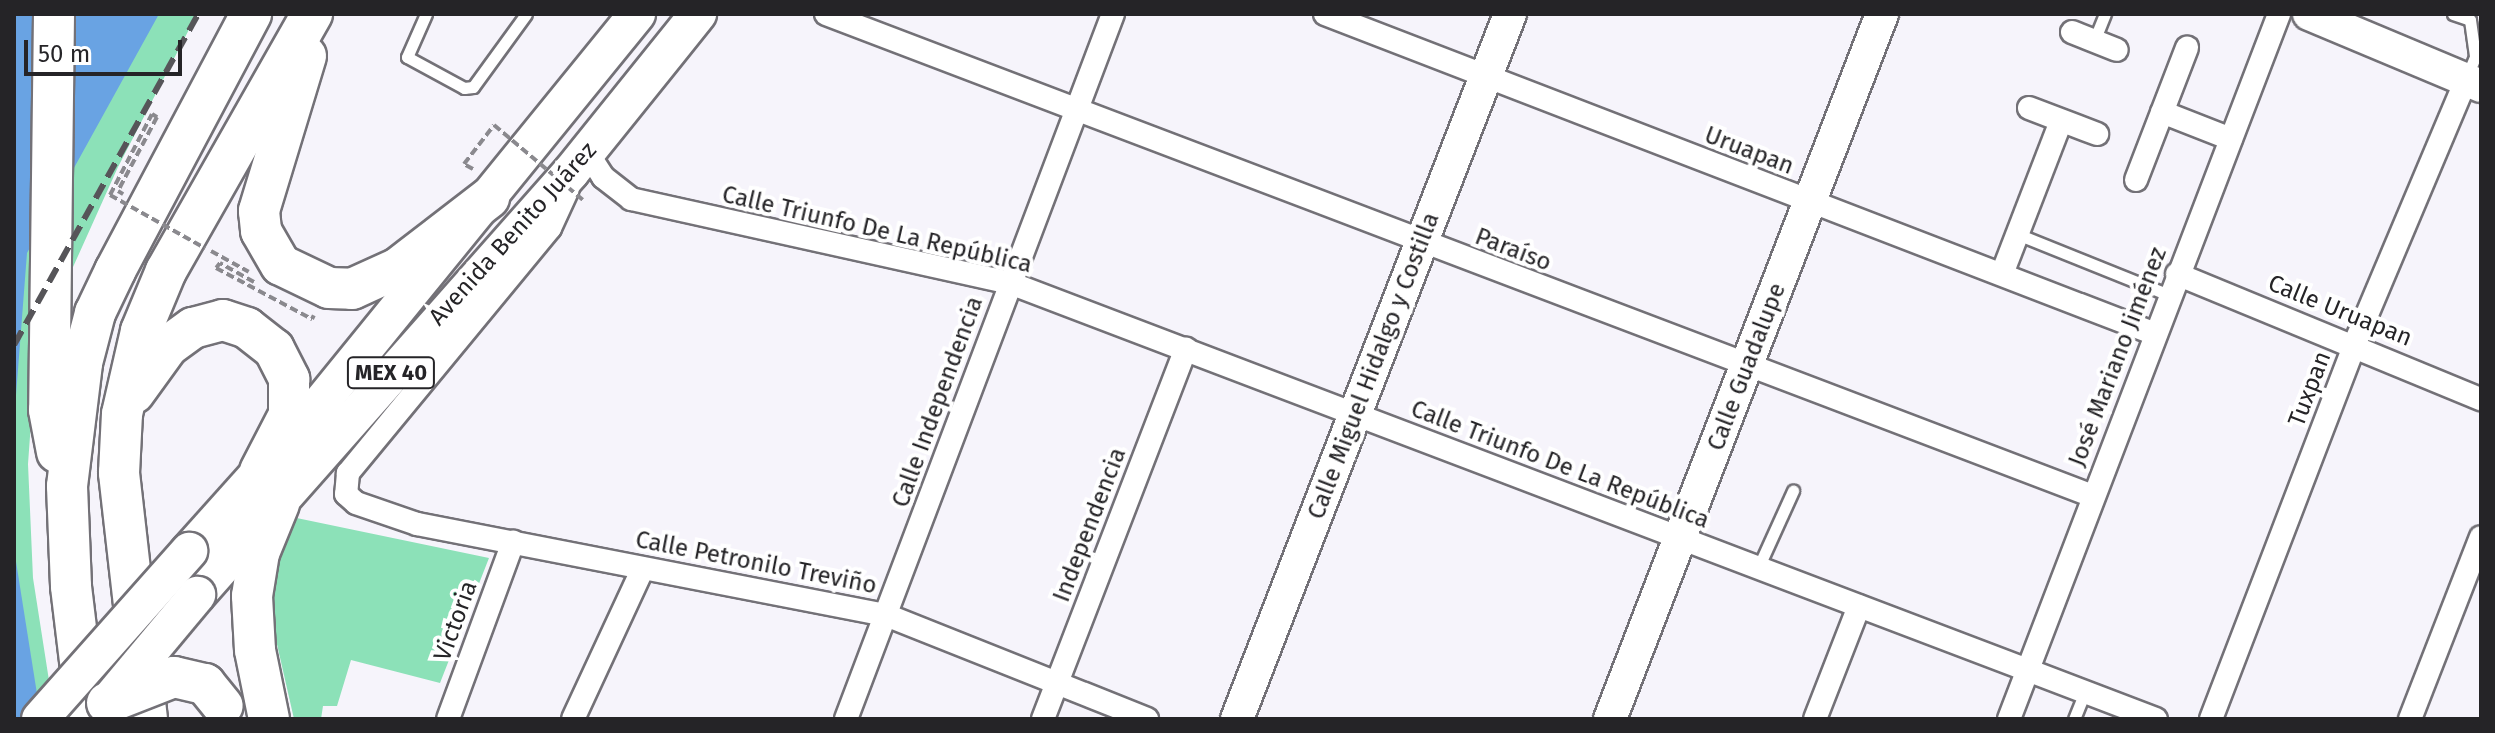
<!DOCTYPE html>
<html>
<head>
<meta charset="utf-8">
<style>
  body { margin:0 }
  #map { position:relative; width:2495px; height:733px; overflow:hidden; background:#f6f4fb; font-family:"Fira Sans",sans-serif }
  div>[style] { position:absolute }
  .green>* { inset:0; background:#8ce1b8 }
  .water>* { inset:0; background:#69a3e3 }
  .path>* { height:4px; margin-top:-2px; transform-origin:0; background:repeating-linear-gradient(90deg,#8a898e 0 8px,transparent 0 12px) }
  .roads { filter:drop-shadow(2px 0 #737177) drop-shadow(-2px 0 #737177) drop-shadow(0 2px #737177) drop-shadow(0 -2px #737177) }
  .lane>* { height:11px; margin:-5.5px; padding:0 5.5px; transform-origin:5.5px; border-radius:5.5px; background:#fff }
  .street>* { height:22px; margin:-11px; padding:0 11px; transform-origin:11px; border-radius:11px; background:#fff }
  .secondary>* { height:32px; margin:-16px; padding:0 16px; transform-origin:16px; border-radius:16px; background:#fff }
  .primary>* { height:36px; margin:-18px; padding:0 18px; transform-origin:18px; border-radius:18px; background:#fff }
  .highway>* { height:40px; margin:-20px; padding:0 20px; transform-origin:20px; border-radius:20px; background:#fff }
  .rail>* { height:6px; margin-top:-3px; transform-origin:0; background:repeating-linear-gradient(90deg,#565559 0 16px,transparent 0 24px) }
  .path-bridge>* { height:4px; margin-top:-2px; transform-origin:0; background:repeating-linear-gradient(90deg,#8a898e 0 8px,transparent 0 12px) }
  .bridges { filter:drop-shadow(2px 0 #737177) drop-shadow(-2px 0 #737177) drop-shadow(0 2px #737177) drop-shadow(0 -2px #737177) }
  .primary-bridge>* { height:36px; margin:-18px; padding:0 18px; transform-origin:18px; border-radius:18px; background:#fff }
  .highway-bridge>* { height:40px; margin:-20px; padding:0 20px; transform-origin:20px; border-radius:20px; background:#fff }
  span { translate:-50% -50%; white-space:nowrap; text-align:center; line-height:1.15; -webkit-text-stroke:8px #fff; paint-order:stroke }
  .shield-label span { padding:2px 6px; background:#fff; border:2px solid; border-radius:6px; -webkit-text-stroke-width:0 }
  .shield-label { font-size:22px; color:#252427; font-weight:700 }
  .street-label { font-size:24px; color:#252427 }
  .frame { position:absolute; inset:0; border:16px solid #252427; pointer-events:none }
  .scale { position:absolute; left:24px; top:40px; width:158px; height:36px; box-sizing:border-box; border:4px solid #252427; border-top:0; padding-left:10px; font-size:24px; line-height:28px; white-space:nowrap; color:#252427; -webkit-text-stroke:6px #fff; paint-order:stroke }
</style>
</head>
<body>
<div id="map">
  <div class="green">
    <i style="clip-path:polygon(14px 14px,197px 14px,118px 167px,60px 296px,34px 381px,28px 464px,33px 578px,55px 719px,14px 719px)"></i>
    <i style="clip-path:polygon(287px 516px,489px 558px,440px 683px,351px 660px,337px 706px,323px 706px,321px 719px,294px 719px,271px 618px,269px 573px)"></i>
  </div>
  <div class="water">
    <i style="clip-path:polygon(14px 14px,159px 14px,27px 253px,14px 421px)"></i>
    <i style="clip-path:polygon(14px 549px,41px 719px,14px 719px)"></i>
  </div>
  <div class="path">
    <i style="left:473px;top:169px;width:10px;rotate:-151deg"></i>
    <i style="left:464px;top:164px;width:49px;rotate:-52.4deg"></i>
    <i style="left:110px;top:195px;width:91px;rotate:-62.6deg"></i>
    <i style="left:152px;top:114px;width:6px;rotate:31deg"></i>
    <i style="left:157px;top:117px;width:84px;rotate:117.8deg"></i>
    <i style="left:118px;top:191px;width:6px;rotate:31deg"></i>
    <i style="left:211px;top:251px;width:43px;rotate:28.9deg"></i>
    <i style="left:254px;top:282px;width:39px;rotate:-151deg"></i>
    <i style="left:220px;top:263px;width:6px;rotate:129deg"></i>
    <i style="left:216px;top:268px;width:109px;rotate:28deg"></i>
    <i style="left:312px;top:319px;width:4px;rotate:-63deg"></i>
  </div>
  <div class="roads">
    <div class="lane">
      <i style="left:426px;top:14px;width:47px;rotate:113.8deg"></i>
      <i style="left:407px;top:57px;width:65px;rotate:28.5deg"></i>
      <i style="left:464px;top:88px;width:9px;rotate:-6deg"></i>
      <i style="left:473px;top:87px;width:90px;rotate:-54deg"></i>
      <i style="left:2453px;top:14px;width:18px;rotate:19deg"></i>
      <i style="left:2470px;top:20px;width:37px;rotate:82deg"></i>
      <i style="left:2475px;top:57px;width:21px;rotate:113deg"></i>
      <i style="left:2094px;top:41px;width:29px;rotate:-68deg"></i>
      <i style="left:2017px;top:234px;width:164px;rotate:21.9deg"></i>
      <i style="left:1758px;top:568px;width:85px;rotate:-65.6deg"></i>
      <i style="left:2074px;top:719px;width:29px;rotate:-68deg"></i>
    </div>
    <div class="street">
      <i style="left:826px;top:14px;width:1356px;rotate:20.83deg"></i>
      <i style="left:1325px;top:14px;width:890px;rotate:21.08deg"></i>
      <i style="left:2072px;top:32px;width:48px;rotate:21.8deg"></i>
      <i style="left:2029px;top:108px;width:73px;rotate:20.9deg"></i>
      <i style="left:2162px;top:112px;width:74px;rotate:21.4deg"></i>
      <i style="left:587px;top:152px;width:30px;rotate:57deg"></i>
      <i style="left:603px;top:177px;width:36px;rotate:38deg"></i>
      <i style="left:631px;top:199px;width:388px;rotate:12.5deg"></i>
      <i style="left:1010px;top:283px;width:1226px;rotate:20.83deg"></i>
      <i style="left:2136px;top:180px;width:142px;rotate:-68.9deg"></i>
      <i style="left:568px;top:189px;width:43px;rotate:114.8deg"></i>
      <i style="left:550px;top:228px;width:318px;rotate:129.5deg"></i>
      <i style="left:348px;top:473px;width:21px;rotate:95deg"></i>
      <i style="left:346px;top:494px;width:13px;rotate:42deg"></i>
      <i style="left:356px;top:503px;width:65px;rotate:19deg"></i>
      <i style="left:417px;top:524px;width:478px;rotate:11deg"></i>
      <i style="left:886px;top:615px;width:281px;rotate:21.7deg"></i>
      <i style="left:2002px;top:274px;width:164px;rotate:-68.9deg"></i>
      <i style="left:2177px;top:274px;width:329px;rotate:22.4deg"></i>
      <i style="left:448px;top:719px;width:189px;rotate:-69.8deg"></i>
      <i style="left:573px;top:719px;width:166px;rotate:-65.1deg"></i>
      <i style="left:846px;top:719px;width:754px;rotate:-69.26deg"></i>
      <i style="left:1043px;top:719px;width:397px;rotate:-68.9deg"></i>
      <i style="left:1815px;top:719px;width:121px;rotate:-68.7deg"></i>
      <i style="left:2009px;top:719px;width:755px;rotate:-69.04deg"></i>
      <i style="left:2211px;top:719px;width:403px;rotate:-69deg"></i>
      <i style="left:2355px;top:343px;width:285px;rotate:-67.1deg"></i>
      <i style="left:2410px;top:719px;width:195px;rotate:-68.7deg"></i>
    </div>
    <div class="secondary">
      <i style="left:2309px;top:14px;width:186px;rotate:22.7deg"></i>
      <i style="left:1237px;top:719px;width:756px;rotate:-68.83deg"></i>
      <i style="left:1610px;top:719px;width:756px;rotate:-68.9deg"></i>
    </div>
    <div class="primary">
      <i style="left:189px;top:551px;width:183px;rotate:-48.1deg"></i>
      <i style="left:311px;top:415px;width:517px;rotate:-50.89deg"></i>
      <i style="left:197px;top:595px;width:565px;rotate:-48.52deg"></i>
      <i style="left:571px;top:172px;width:203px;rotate:-51.2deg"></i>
    </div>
    <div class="highway">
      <i style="left:54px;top:14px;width:396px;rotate:90.7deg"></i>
      <i style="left:49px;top:410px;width:43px;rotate:79.2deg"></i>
      <i style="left:306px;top:56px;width:162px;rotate:106.9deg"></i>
      <i style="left:259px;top:211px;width:20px;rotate:84deg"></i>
      <i style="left:261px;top:231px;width:39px;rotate:60deg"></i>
      <i style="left:281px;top:265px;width:53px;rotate:25.6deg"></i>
      <i style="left:329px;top:288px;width:23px;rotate:2deg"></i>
      <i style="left:352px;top:289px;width:51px;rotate:-24.5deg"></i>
      <i style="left:398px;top:268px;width:115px;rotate:-37.6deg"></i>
      <i style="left:134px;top:393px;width:58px;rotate:-54.1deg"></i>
      <i style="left:168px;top:346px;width:31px;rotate:-36deg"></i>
      <i style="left:193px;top:328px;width:31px;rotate:-15deg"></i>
      <i style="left:223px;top:320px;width:25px;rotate:18deg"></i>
      <i style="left:247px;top:328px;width:34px;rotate:38deg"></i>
      <i style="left:274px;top:349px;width:34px;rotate:63deg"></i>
      <i style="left:289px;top:379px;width:36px;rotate:90deg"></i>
      <i style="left:289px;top:415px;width:63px;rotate:117.4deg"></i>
      <i style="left:87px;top:719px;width:134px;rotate:-96.9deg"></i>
      <i style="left:71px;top:586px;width:100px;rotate:-92.3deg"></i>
      <i style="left:67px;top:486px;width:124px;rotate:-83deg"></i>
      <i style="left:82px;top:363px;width:52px;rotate:-75.4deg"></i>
      <i style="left:95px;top:313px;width:47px;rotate:-64.5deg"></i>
      <i style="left:115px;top:271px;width:291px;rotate:-62.1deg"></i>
      <i style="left:147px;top:719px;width:248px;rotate:-96.5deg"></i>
      <i style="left:119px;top:473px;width:59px;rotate:-87.1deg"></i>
      <i style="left:122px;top:414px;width:85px;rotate:-77.1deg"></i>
      <i style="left:141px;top:331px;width:65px;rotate:-67.4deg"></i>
      <i style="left:166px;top:271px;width:296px;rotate:-60.4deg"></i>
      <i style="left:269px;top:719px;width:70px;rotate:-101.5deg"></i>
      <i style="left:255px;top:650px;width:54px;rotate:-93.2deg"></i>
      <i style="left:252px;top:596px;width:44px;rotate:-80.8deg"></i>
      <i style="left:259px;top:553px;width:53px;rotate:-67.8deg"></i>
    </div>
  </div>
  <div class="rail">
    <i style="left:14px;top:345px;width:379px;rotate:-60.9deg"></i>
  </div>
  <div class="path-bridge">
    <i style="left:494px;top:125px;width:116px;rotate:40.1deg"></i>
    <i style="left:110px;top:195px;width:109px;rotate:29.2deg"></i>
  </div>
  <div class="bridges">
    <div class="primary-bridge">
      <i style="left:107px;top:703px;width:141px;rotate:-50.2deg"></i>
      <i style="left:40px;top:719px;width:225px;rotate:-48.4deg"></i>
    </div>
    <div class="highway-bridge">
      <i style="left:107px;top:703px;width:72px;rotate:-21.2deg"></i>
      <i style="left:174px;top:677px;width:32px;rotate:13deg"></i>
      <i style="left:205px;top:684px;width:28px;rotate:51deg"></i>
    </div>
  </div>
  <div class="shield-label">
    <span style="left:391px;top:373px">MEX 40</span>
  </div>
  <div class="street-label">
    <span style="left:1749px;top:151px;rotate:21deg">Uruapan</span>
    <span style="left:877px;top:230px;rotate:13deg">Calle Triunfo De La República</span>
    <span style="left:513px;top:234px;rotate:-48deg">Avenida Benito Juárez</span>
    <span style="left:1513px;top:250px;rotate:21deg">Paraíso</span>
    <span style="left:2340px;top:311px;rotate:22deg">Calle Uruapan</span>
    <span style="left:2118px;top:357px;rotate:-69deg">José Mariano Jiménez</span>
    <span style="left:1374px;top:366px;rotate:-69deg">Calle Miguel Hidalgo y Costilla</span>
    <span style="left:1747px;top:367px;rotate:-69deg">Calle Guadalupe</span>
    <span style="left:2310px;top:389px;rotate:-69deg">Tuxpan</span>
    <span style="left:938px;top:402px;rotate:-70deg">Calle Independencia</span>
    <span style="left:1560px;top:465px;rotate:21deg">Calle Triunfo De La República</span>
    <span style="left:1090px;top:525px;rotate:-69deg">Independencia</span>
    <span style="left:756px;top:563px;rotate:11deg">Calle Petronilo Treviño</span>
    <span style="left:456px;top:621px;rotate:-70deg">Victoria</span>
  </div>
  <div class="frame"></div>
  <div class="scale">50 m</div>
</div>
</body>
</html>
